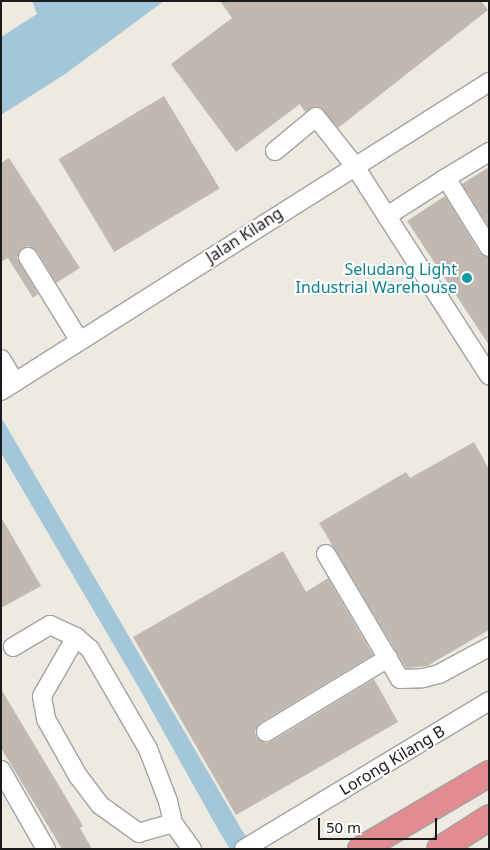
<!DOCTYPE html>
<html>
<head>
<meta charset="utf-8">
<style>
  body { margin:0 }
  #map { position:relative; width:490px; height:850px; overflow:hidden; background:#eceae1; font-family:"Noto Sans",sans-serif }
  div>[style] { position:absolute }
  .water>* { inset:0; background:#a3c6d9 }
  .building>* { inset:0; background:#c1b9b1; transform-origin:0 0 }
  .roads { filter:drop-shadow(1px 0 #a2a2a2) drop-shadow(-1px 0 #a2a2a2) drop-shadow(0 1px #a2a2a2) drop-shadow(0 -1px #a2a2a2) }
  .minor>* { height:18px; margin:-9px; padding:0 9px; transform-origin:9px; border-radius:9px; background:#fff }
  .highway>* { height:25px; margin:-12.5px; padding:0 12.5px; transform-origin:12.5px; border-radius:12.5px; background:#e28b90 }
  .dots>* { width:14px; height:14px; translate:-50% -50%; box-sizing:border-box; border:2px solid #fff; border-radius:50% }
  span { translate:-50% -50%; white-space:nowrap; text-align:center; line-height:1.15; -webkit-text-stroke:4px #fff; paint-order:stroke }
  .street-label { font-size:16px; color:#1b1b1b }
  .culture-label { font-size:16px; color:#0d838f }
  .right { translate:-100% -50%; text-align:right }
  .frame { position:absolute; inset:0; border:2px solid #1b1b1b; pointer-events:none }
  .scale { position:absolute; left:318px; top:818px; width:119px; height:22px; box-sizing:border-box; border:2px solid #1b1b1b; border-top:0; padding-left:6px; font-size:15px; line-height:18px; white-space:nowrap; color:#1b1b1b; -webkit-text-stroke:4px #fff; paint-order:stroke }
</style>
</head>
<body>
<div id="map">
  <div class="water">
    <i style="clip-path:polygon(32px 1px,164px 1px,65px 74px,1px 115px,1px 37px,37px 14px)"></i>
    <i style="clip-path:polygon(1px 417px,243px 832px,256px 849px,230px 849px,219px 831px,138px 686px,1px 453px)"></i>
  </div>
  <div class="building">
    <i style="clip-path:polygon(220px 1px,481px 1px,488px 10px,338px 128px,320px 107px,314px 107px,305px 112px,300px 104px,236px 152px,171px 64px,232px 18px)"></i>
    <i style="left:164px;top:96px;width:108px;height:123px;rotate:59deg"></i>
    <i style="clip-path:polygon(9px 158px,80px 268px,56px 283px,37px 251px,28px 246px,22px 248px,17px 258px,38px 294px,33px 298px,8px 258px,1px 262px,1px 163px)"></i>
    <i style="clip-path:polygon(489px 167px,489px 227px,462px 184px)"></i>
    <i style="clip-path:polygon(445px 196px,480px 253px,489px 258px,489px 345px,407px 221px)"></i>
    <i style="clip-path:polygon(474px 442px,489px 469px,489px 630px,427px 666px,406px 668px,319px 523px,406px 472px,410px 478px)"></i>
    <i style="clip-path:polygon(1px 517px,41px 586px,1px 608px)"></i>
    <i style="clip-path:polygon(283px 551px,306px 592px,328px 578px,373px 655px,260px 723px,255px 732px,257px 738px,266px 743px,272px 741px,374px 679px,398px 722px,236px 815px,133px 637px)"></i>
    <i style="clip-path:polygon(1px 689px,83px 826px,80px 828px,92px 849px,62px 849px,1px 748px)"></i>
  </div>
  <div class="roads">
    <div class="minor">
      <i style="left:275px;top:151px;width:53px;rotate:-39.7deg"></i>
      <i style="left:316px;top:117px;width:61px;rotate:51.6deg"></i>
      <i style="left:354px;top:165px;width:250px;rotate:57.3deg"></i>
      <i style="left:489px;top:152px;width:50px;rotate:148.8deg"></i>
      <i style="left:446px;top:178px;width:81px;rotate:58.1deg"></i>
      <i style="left:387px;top:216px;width:70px;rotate:-32.8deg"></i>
      <i style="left:28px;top:257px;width:97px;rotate:58.4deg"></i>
      <i style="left:1px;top:359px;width:27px;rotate:59deg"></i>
      <i style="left:1px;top:391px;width:578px;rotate:-32.34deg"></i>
      <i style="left:326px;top:554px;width:145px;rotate:59.4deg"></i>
      <i style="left:400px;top:679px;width:23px;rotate:-2deg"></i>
      <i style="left:423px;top:678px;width:16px;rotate:-14deg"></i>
      <i style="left:439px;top:674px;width:57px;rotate:-28.4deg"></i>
      <i style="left:13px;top:647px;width:43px;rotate:-30.7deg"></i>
      <i style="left:50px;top:625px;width:29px;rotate:25deg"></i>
      <i style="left:76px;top:637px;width:18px;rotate:41deg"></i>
      <i style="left:90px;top:649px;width:116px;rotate:59.9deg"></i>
      <i style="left:148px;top:749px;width:56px;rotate:69deg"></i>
      <i style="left:168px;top:801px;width:23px;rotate:77deg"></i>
      <i style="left:173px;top:823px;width:35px;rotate:164deg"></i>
      <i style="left:139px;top:833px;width:48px;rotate:-144.3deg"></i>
      <i style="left:100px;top:805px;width:36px;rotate:-127deg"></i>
      <i style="left:78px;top:776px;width:65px;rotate:-119.3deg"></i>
      <i style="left:46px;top:719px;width:23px;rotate:-100deg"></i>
      <i style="left:42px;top:696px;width:68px;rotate:-60deg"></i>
      <i style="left:266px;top:732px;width:143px;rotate:-31.2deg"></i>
      <i style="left:1px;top:770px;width:91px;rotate:60.3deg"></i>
      <i style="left:173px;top:823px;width:32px;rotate:54deg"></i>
      <i style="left:244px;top:849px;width:286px;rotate:-31.1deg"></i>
    </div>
    <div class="highway">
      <i style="left:360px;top:849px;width:150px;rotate:-30.5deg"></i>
      <i style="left:439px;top:849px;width:59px;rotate:-32.6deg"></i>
    </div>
  </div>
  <div class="dots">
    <i style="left:467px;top:278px;background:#0f9aa8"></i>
  </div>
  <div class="street-label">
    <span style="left:244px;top:235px;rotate:-33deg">Jalan Kilang</span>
    <span style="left:392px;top:760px;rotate:-31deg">Lorong Kilang B</span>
  </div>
  <div class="culture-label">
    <span class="right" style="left:457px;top:278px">Seludang Light<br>Industrial Warehouse</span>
  </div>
  <div class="frame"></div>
  <div class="scale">50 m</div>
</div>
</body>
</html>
